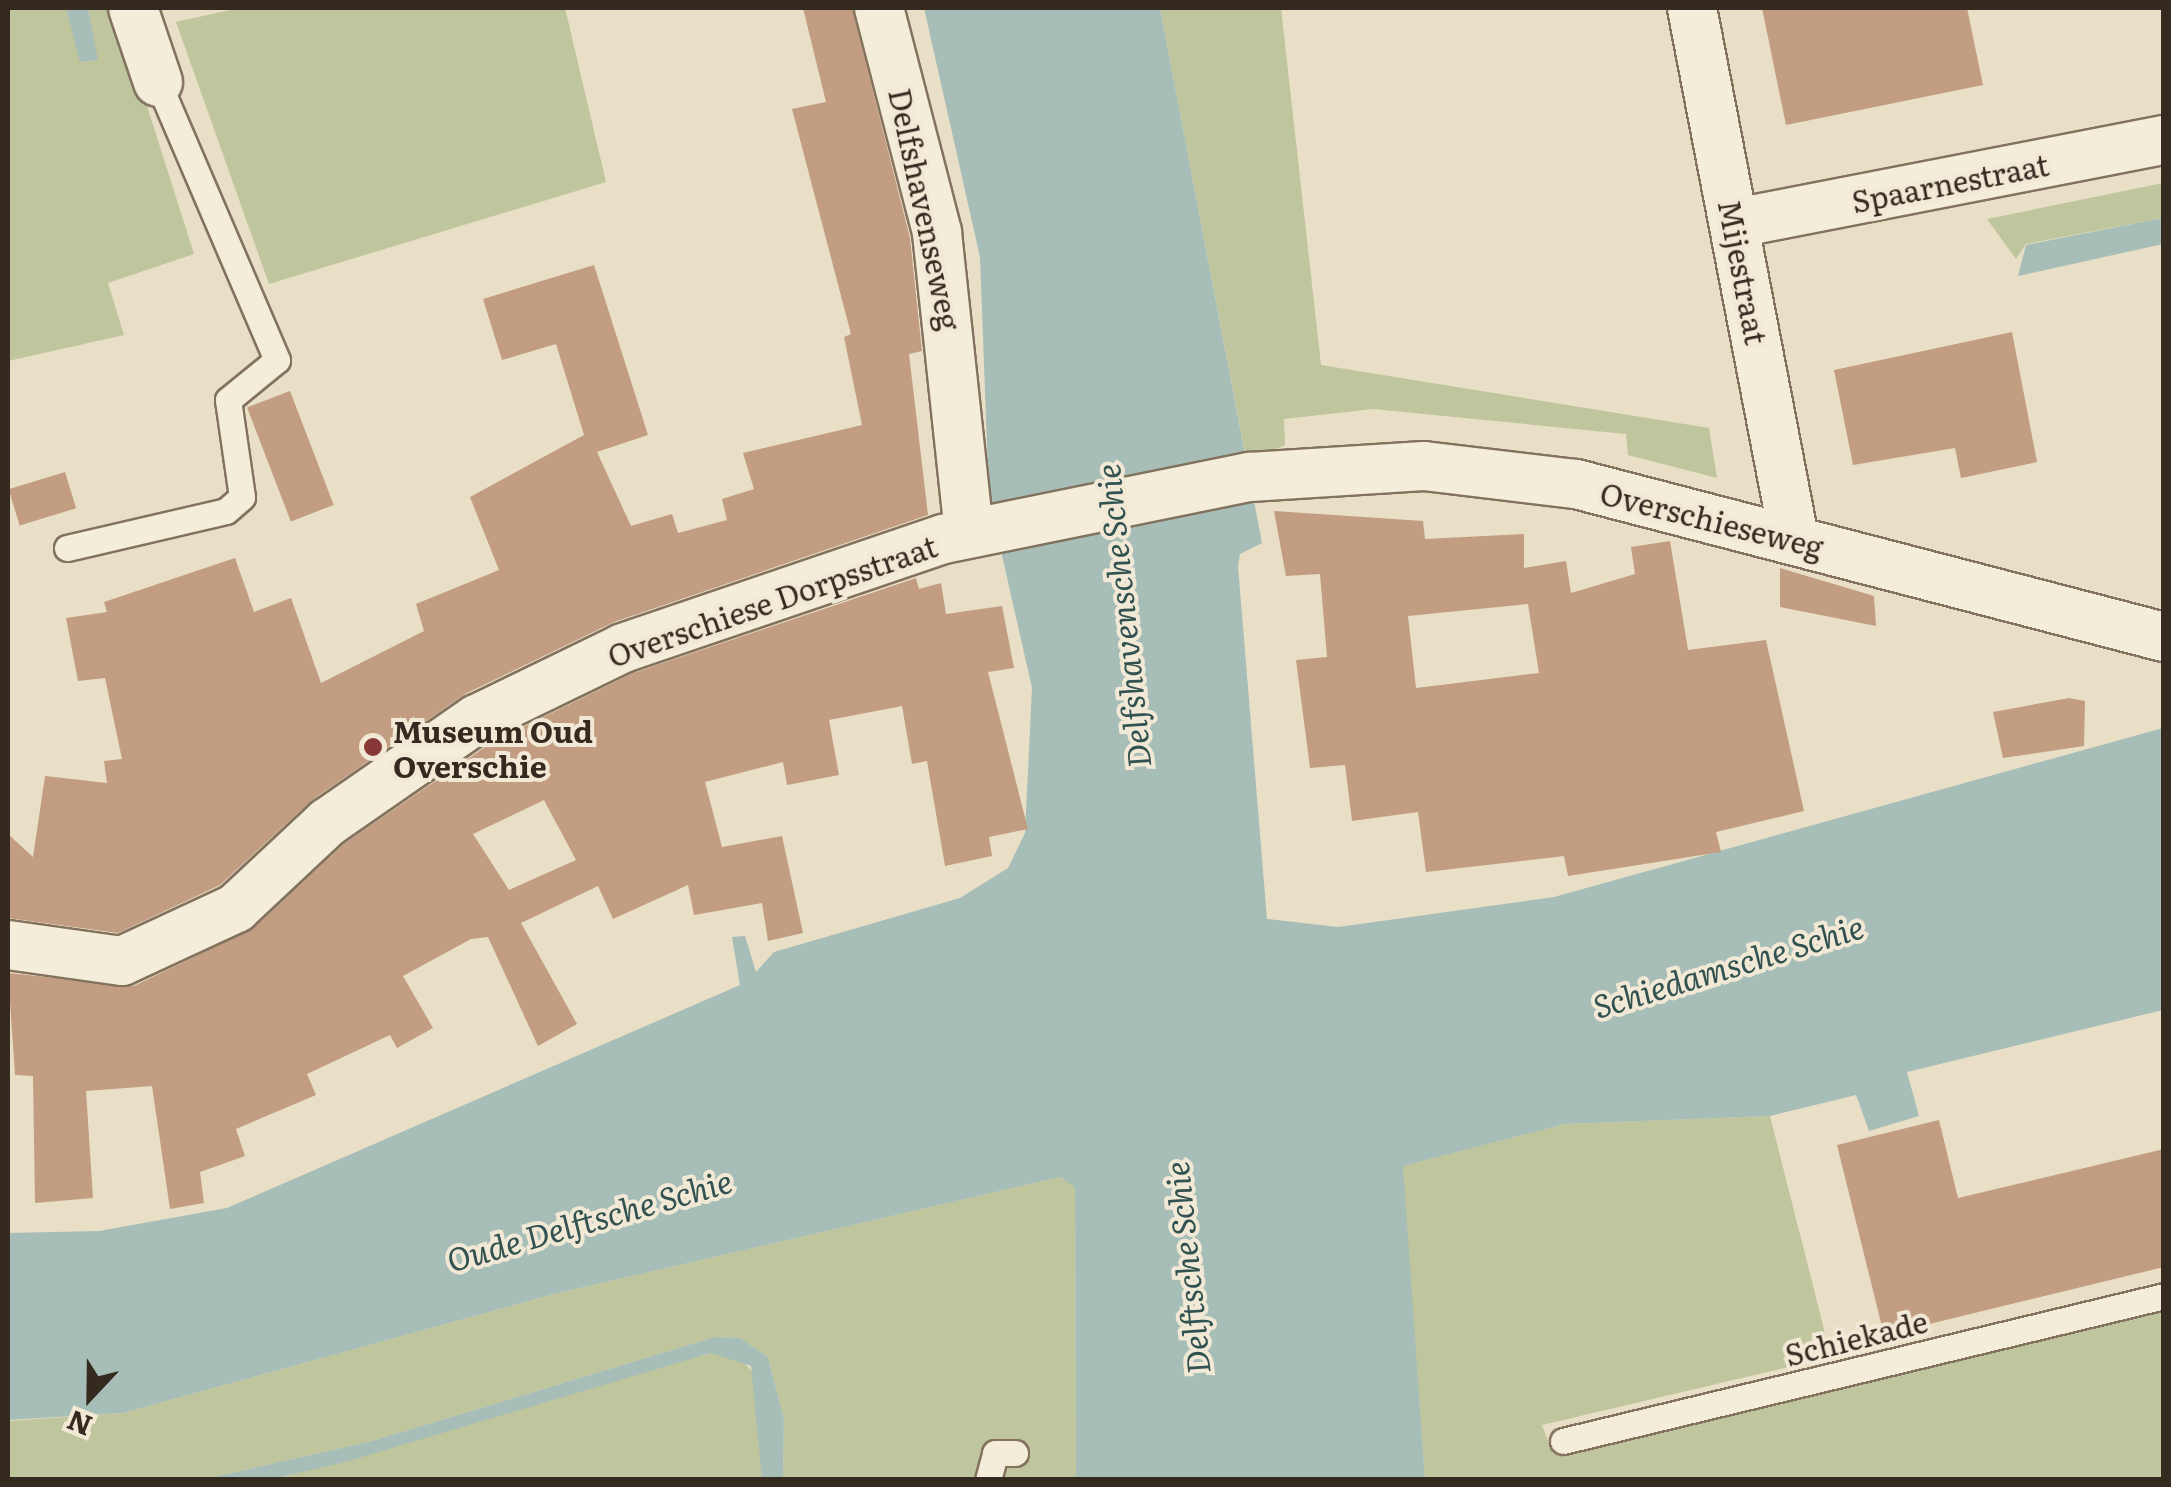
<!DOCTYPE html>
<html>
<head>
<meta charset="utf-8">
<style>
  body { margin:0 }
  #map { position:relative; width:2171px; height:1487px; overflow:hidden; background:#e8dfc6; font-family:Literata,serif }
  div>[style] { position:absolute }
  .green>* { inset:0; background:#bfc59c }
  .water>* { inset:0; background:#a7bdb7 }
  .building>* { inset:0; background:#c29d81; transform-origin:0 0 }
  .roads { filter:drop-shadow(2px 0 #82725e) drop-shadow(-2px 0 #82725e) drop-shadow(0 2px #82725e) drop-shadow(0 -2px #82725e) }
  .lane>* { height:25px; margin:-12.5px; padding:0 12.5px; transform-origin:12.5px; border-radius:12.5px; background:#f4edd9 }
  .street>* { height:48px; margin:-24px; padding:0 24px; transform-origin:24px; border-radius:24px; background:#f4edd9 }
  .dots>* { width:28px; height:28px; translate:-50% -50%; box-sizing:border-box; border:5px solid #f1e9d5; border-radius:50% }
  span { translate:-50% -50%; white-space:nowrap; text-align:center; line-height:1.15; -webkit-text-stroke:8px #f1e9d5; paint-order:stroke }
  .street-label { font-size:30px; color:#342a20 }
  .poi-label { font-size:30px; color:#342a20; font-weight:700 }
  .left { translate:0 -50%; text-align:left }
  .water-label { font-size:32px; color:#315250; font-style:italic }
  .frame { position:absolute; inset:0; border:10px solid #342a20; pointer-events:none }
  .north { position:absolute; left:40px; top:1347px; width:100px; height:100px; -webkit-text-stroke:8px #f1e9d5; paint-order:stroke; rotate:202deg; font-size:28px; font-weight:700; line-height:40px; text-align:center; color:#342a20 }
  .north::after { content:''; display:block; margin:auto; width:35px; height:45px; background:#342a20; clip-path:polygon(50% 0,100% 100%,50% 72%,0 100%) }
</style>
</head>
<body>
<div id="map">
  <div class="green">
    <i style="clip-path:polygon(8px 8px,66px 8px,81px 62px,97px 60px,88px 8px,116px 8px,194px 254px,108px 283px,124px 335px,8px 361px)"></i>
    <i style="clip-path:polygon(239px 8px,565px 8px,606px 182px,269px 284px,176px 22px)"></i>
    <i style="clip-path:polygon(1160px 8px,1281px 8px,1321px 365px,1709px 428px,1717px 478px,1628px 455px,1626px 434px,1373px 409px,1284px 419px,1285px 445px,1247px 463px)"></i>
    <i style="clip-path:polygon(2163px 183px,2163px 218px,2026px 244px,2016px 259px,1987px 219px)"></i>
    <i style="clip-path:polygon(1770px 1116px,1831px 1357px,1542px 1425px,1553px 1454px,2163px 1303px,2163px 1479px,1425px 1479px,1402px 1166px,1565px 1124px)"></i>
    <i style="clip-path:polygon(1060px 1177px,1075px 1186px,1076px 1479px,783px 1479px,784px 1419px,768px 1357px,740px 1338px,715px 1337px,372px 1441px,205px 1479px,8px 1479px,8px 1421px,123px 1413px,554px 1294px)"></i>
    <i style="clip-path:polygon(711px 1353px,739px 1356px,757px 1378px,762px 1479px,273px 1480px)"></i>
  </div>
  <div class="water">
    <i style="clip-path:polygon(66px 8px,88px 8px,98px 60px,80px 62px)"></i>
    <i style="clip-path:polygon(924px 8px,1160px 8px,1262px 543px,1240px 554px,1238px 566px,1267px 919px,1338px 927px,1554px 897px,2163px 728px,2163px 1010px,1907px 1072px,1919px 1116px,1869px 1131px,1856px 1095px,1770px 1116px,1565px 1124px,1403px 1166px,1425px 1479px,1076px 1479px,1075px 1187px,1060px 1177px,554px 1294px,123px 1413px,8px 1420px,8px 1233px,99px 1231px,227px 1208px,740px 985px,732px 937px,745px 936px,756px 972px,774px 952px,960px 898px,1008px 868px,1025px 833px,1032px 688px,989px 498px,980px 257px)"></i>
    <i style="clip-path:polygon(2163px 218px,2163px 244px,2018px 276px,2026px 245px)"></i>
    <i style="clip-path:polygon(715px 1337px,740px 1338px,768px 1357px,784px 1419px,783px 1479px,762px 1479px,751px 1366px,711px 1353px,345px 1462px,273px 1479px,205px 1479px,372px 1441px)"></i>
  </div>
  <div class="building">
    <i style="clip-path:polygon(803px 8px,852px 8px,910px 238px,922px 351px,909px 354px,928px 515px,614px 622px,465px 694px,312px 800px,220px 885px,118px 933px,8px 918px,8px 834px,33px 857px,45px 776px,107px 783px,104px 761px,122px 759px,105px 678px,78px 681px,66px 618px,107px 612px,104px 602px,235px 558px,254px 612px,291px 598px,321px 683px,424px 631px,416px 604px,499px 570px,470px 497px,584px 435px,556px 344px,502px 360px,483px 299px,594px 265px,648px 435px,597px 452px,631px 526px,672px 514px,678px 533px,727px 520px,722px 499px,754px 489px,743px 453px,862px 425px,844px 337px,851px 334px,792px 109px,826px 102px)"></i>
    <i style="clip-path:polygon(1762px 8px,1967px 8px,1983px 85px,1786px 125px)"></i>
    <i style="clip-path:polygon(2012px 332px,2037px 462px,1961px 478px,1955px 448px,1853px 465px,1834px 370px)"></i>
    <i style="left:290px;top:391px;width:122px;height:46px;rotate:69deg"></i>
    <i style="left:65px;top:472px;width:38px;height:59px;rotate:73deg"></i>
    <i style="clip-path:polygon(evenodd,1274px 511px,1423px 521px,1425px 539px,1524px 534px,1524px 568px,1566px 561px,1571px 593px,1635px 574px,1631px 547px,1670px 541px,1688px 650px,1766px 640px,1804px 811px,1716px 832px,1721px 852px,1568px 876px,1564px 856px,1426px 872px,1418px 812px,1352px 821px,1345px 765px,1310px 768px,1296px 660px,1327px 657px,1320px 574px,1286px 576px,1274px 511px,1528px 604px,1539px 673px,1416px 688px,1408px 616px,1528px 604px)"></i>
    <i style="clip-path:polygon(1780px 568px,1874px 596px,1876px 626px,1780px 607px)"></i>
    <i style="clip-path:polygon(evenodd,916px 578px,919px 589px,941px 583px,946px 614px,1002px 606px,1014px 668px,988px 672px,1028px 829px,989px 837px,992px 856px,945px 866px,927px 761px,912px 764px,902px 706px,829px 720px,839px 775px,787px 785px,783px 762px,705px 782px,722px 847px,782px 836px,803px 933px,768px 941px,762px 903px,694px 915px,688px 885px,613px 919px,598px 886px,521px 923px,577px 1024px,538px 1046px,488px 937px,471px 939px,403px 976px,433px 1028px,397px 1048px,390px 1035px,307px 1074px,316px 1095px,236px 1129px,245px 1156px,200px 1172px,204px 1203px,170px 1209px,152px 1086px,86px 1091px,93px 1198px,35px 1203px,33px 1076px,15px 1075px,8px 973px,134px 986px,254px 928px,345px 843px,491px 743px,633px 673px,916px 578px,544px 800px,576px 860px,509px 890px,473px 834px,544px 800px)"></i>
    <i style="clip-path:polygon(2069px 698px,2085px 701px,2084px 746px,2003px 758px,1993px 712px)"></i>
    <i style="clip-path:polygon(1939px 1120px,1958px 1198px,2164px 1149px,2164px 1267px,1884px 1335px,1837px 1145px)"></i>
  </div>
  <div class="roads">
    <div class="lane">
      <i style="left:67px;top:548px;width:163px;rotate:-13.1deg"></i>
      <i style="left:226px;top:511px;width:21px;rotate:-41deg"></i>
      <i style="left:242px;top:497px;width:98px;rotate:-98.2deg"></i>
      <i style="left:228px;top:400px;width:63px;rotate:-39.2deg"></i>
      <i style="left:277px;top:360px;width:302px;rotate:-113.2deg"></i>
      <i style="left:1563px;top:1441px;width:618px;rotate:-13.56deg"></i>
      <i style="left:988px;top:1480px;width:28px;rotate:-75deg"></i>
      <i style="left:995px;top:1453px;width:20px"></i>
    </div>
    <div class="street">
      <i style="left:133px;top:8px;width:78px;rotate:71.3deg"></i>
      <i style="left:879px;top:8px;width:232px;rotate:75.5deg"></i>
      <i style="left:937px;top:233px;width:302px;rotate:83.9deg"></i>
      <i style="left:1692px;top:8px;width:540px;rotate:79.11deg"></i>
      <i style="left:1736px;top:223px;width:436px;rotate:-11deg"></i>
      <i style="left:8px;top:945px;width:115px;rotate:8deg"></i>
      <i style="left:122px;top:961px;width:126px;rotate:-24.9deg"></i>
      <i style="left:236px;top:908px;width:126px;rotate:-43.1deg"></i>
      <i style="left:328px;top:822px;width:181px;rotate:-34.7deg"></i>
      <i style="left:477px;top:719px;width:162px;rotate:-25.9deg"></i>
      <i style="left:623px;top:648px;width:339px;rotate:-18.8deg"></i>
      <i style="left:944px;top:539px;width:312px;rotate:-11.5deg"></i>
      <i style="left:1250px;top:477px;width:174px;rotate:-3.6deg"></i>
      <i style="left:1424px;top:466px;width:153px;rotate:6.8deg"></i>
      <i style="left:1576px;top:484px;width:608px;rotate:14.59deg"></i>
    </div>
  </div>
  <div class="dots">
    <i style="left:373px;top:747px;background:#893736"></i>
  </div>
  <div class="street-label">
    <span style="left:1950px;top:182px;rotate:-11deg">Spaarnestraat</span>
    <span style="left:926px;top:209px;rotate:78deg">Delfshavenseweg</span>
    <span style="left:1744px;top:272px;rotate:79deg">Mijestraat</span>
    <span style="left:1712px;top:519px;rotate:14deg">Overschieseweg</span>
    <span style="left:772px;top:600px;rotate:-19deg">Overschiese Dorpsstraat</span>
    <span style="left:1856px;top:1337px;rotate:-14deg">Schiekade</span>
  </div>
  <div class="poi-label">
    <span class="left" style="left:393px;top:747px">Museum Oud<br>Overschie</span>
  </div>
  <div class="water-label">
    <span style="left:1122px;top:616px;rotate:-96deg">Delfshavensche Schie</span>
    <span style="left:1728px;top:965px;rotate:-17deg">Schiedamsche Schie</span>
    <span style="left:589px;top:1219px;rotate:-16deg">Oude Delftsche Schie</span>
    <span style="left:1186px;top:1268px;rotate:-96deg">Delftsche Schie</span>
  </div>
  <div class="frame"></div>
  <div class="north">N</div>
</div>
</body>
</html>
